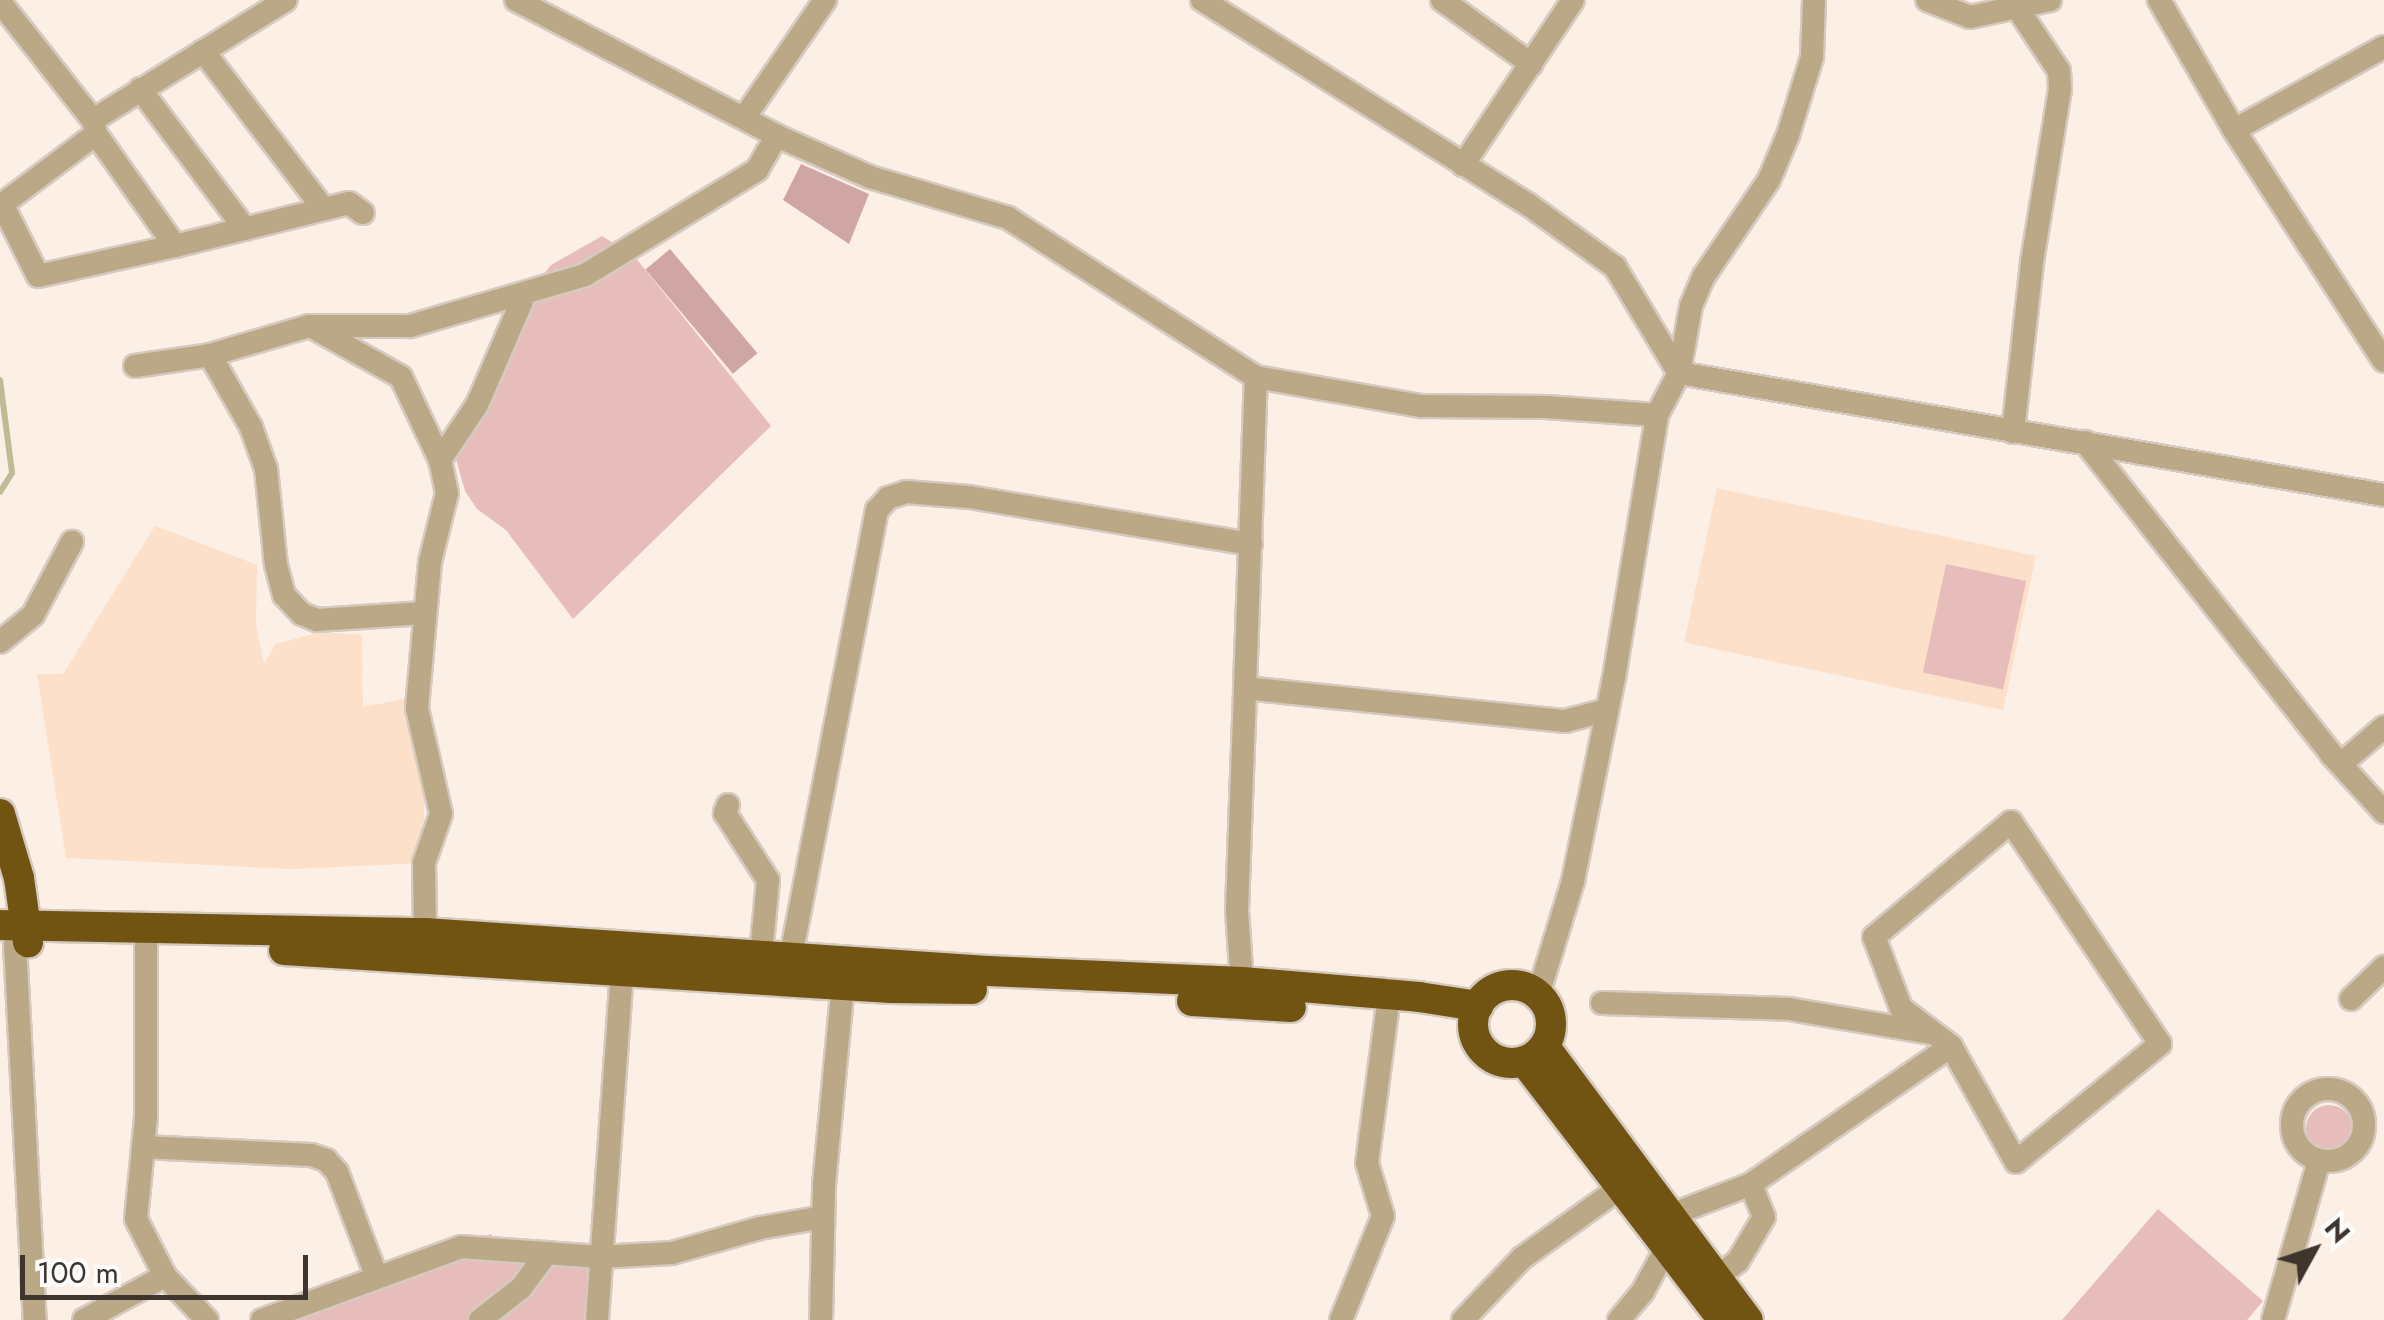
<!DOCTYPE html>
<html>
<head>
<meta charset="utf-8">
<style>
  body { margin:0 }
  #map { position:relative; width:2384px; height:1320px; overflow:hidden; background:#fcefe5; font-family:Jost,sans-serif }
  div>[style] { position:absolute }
  .built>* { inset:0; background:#fce0ca; transform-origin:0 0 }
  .green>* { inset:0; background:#e7bdbb; transform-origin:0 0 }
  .round { border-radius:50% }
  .forest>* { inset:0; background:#d0a6a4; transform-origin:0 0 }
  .stream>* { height:6px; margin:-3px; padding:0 3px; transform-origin:3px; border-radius:3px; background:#bfbb96 }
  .roads { filter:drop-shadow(2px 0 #d6cac0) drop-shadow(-2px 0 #d6cac0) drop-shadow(0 2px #d6cac0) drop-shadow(0 -2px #d6cac0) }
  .minor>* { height:22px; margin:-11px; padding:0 11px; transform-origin:11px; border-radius:11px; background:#baa887 }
  .minor>.ring { margin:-11px; padding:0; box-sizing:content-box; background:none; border:22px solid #baa887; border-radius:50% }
  .highway>* { height:30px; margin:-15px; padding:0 15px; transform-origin:15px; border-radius:15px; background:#725412 }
  .highway>.ring { margin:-15px; padding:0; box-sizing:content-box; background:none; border:30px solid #725412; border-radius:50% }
  span { translate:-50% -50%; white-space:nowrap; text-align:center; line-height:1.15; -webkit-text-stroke:8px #fff; paint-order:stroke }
  .north { position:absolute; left:2264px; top:1200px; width:100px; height:100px; -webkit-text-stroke:8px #fff; paint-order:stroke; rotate:50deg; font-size:28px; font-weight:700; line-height:40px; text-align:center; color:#3d352e }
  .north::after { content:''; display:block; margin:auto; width:35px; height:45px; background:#3d352e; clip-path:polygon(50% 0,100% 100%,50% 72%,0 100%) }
  .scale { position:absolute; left:20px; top:1255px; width:288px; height:45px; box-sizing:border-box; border:5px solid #3d352e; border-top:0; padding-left:12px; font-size:30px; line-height:35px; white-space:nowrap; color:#3d352e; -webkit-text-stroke:8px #fff; paint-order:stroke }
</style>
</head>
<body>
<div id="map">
  <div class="built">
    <i style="left:1717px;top:488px;width:326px;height:158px;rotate:12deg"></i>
    <i style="clip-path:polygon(155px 526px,257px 565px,256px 624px,264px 664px,276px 644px,321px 632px,362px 635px,363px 707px,431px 694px,424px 764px,424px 863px,292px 869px,66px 858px,37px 674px,63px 674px)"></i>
  </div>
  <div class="green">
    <i style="clip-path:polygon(602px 236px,635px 257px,771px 426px,573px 619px,506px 530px,477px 509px,465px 491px,452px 445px,515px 310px,551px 265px)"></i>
    <i style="left:1946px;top:564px;width:82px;height:111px;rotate:12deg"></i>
    <i class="round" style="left:2306px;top:1105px;width:46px;height:46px"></i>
    <i style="clip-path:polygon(2158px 1209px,2263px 1301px,2247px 1320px,2062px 1320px)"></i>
    <i style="clip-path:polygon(491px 1234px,499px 1249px,594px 1262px,594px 1320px,251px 1320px)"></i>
  </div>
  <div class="forest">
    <i style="clip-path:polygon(801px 164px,869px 194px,849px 244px,783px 200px)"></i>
    <i style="left:670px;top:249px;width:136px;height:32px;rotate:50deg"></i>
  </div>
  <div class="stream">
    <i style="left:0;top:380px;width:94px;rotate:82.6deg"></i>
    <i style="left:12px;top:473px;width:22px;rotate:122deg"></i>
  </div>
  <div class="roads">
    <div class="minor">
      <i style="left:516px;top:0;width:294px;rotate:27.5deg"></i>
      <i style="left:777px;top:136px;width:102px;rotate:23.8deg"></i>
      <i style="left:870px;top:177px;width:144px;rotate:16.5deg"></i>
      <i style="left:1008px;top:218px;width:295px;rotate:32.7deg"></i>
      <i style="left:1256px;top:377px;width:168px;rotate:10deg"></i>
      <i style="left:1421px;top:406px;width:125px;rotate:0.5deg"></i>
      <i style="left:1546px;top:407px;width:111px;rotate:4.1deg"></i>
      <i style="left:1202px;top:0;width:386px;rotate:32.1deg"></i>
      <i style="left:1529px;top:205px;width:106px;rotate:35.8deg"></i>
      <i style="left:1615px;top:267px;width:124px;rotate:58.9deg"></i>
      <i style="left:1679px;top:373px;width:715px;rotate:9.82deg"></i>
      <i style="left:1442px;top:0;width:110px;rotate:35.7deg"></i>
      <i style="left:1927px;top:0;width:46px;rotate:21.6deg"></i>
      <i style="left:1970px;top:17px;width:82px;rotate:-12deg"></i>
      <i style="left:2159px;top:0;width:150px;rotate:60deg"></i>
      <i style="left:2234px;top:130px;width:275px;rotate:57deg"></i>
      <i style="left:0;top:2px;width:150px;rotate:51.8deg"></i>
      <i style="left:93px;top:120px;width:227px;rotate:-31.9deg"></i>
      <i style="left:203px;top:51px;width:199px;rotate:52.6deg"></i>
      <i style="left:140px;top:89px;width:175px;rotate:53.1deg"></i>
      <i style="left:744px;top:118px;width:143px;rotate:-55.5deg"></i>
      <i style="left:2234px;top:130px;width:171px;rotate:-29deg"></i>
      <i style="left:96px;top:134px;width:137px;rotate:54.8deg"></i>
      <i style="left:175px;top:246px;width:179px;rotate:-13.9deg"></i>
      <i style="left:349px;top:203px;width:17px;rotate:36deg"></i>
      <i style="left:1463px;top:165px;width:198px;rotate:-56.3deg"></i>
      <i style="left:2px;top:204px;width:80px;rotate:63.4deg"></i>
      <i style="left:38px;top:276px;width:140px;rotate:-12.4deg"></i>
      <i style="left:0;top:206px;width:120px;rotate:-36.9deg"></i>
      <i style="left:96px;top:134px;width:14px;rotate:-102deg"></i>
      <i style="left:312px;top:327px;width:102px;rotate:29.3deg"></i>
      <i style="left:401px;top:377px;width:92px;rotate:64.8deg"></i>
      <i style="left:210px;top:355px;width:83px;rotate:60.3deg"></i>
      <i style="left:251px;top:427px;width:45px;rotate:70.3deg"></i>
      <i style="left:266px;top:469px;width:97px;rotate:84.1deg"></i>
      <i style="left:276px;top:565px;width:31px;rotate:75deg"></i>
      <i style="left:284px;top:595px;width:26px;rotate:47deg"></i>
      <i style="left:302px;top:614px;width:16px;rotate:22deg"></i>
      <i style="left:317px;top:620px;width:108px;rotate:-3.7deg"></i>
      <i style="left:135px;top:366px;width:76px;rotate:-8.3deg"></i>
      <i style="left:210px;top:355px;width:103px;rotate:-16.3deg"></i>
      <i style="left:309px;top:326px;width:101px"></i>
      <i style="left:410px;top:326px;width:182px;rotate:-16.2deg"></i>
      <i style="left:585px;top:275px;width:202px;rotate:-31.4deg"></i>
      <i style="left:757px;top:170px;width:39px;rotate:-60deg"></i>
      <i style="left:2013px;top:432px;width:171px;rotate:-83.6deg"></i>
      <i style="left:2032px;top:262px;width:175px;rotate:-80.8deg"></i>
      <i style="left:2060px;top:89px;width:18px;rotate:-93deg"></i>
      <i style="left:2059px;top:71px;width:74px;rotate:-123.5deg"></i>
      <i style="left:2085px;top:442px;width:397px;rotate:51.7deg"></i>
      <i style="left:2331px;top:754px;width:79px;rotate:47.6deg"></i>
      <i style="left:0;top:642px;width:43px;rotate:-39.3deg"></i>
      <i style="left:33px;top:615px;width:83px;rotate:-61.9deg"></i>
      <i style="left:1245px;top:688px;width:311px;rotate:-88deg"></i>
      <i style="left:2341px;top:764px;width:57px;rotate:-40.7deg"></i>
      <i style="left:728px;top:805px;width:9px;rotate:111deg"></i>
      <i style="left:725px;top:813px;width:80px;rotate:57.3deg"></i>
      <i style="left:768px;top:880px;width:74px;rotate:95.4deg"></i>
      <i style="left:425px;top:933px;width:70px;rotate:-90.8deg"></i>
      <i style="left:424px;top:863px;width:52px;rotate:-70.9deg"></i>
      <i style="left:441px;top:814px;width:109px;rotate:-102.8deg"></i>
      <i style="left:417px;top:708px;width:147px;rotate:-84.9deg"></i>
      <i style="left:430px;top:562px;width:71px;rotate:-76.2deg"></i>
      <i style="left:447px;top:493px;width:34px;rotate:-102deg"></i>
      <i style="left:440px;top:460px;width:66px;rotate:-56.1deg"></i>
      <i style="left:477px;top:405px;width:113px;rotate:-66.6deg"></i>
      <i style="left:146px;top:943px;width:174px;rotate:90deg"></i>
      <i style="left:146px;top:1117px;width:102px;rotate:95.6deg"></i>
      <i style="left:136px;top:1219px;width:64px;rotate:63deg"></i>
      <i style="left:165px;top:1276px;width:61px;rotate:46.3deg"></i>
      <i style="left:15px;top:944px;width:377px;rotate:87deg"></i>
      <i style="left:791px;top:956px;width:454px;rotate:-79.1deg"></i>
      <i style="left:877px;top:510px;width:16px;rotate:-47deg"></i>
      <i style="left:888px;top:498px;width:19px;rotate:-18deg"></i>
      <i style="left:906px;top:492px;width:63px;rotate:4.5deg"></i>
      <i style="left:969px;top:497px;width:286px;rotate:9.5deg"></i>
      <i style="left:1242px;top:982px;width:72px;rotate:-94deg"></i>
      <i style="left:1237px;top:910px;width:222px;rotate:-87.9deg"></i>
      <i style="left:1245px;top:688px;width:322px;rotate:5.9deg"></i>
      <i style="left:1565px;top:721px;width:43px;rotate:-14.7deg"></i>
      <i style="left:1538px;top:995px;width:119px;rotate:-72.9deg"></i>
      <i style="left:1573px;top:881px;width:207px;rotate:-78.6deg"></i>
      <i style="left:1614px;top:678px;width:266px;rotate:-80.7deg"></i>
      <i style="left:1657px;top:415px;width:47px;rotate:-62.4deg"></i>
      <i style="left:1679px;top:373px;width:68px;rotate:-79.8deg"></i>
      <i style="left:1691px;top:306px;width:33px;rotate:-67deg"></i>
      <i style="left:1704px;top:276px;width:116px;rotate:-55.9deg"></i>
      <i style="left:1769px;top:180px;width:49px;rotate:-67.1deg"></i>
      <i style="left:1788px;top:135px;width:82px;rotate:-72.9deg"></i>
      <i style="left:1812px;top:57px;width:57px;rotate:-88deg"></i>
      <i style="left:2351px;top:999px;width:46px;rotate:-44.1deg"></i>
      <i style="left:1602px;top:1003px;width:187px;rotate:1.8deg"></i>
      <i style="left:1789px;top:1009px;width:144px;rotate:9.6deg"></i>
      <i class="ring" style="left:2292px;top:1089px;width:50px;height:50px"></i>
      <i style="left:143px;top:1147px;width:168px;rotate:2.7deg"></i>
      <i style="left:311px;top:1155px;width:16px;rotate:18deg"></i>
      <i style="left:326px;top:1160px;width:16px;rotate:47deg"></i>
      <i style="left:337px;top:1172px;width:110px;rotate:69.3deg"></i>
      <i style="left:1671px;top:1215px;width:86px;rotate:-21.2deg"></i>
      <i style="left:1751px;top:1184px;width:243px;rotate:-34.6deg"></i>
      <i style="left:1951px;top:1046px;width:63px;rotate:-142.8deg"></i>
      <i style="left:1901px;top:1008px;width:76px;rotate:-110.8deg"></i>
      <i style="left:1874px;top:937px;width:179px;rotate:-40deg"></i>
      <i style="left:2011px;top:822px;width:267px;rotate:56.1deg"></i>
      <i style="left:2160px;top:1044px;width:186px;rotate:140.7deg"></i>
      <i style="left:2016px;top:1162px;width:133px;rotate:-119.3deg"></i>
      <i style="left:1717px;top:1277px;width:26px;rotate:-37deg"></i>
      <i style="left:1738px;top:1261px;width:51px;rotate:-59.4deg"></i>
      <i style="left:1764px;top:1217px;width:35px;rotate:-112deg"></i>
      <i style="left:84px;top:1320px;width:92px;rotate:-28.5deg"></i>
      <i style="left:262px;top:1320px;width:212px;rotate:-20.1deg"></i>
      <i style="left:461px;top:1247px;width:139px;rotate:4.1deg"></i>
      <i style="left:600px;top:1257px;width:72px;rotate:-3.2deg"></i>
      <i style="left:672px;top:1253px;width:91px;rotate:-15.9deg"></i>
      <i style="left:760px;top:1228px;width:64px;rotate:-9.9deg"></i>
      <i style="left:480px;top:1320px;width:52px;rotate:-38deg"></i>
      <i style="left:521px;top:1288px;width:44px;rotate:-53.4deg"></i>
      <i style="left:597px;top:1320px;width:353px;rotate:-85.9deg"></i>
      <i style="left:821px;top:1320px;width:135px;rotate:-88.7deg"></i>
      <i style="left:824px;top:1185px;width:203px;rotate:-84.6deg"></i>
      <i style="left:1341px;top:1320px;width:112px;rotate:-68deg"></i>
      <i style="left:1383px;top:1216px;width:55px;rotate:-106.8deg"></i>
      <i style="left:1367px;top:1163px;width:152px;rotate:-82.5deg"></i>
      <i style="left:1463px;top:1320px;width:86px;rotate:-46.4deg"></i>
      <i style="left:1522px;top:1258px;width:122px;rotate:-35.6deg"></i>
      <i style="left:1619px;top:1320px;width:38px;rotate:-50deg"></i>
      <i style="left:1643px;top:1291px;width:50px;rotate:-61.4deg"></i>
      <i style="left:2273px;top:1320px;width:166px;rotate:-73.9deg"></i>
    </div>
    <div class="highway">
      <i style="left:0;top:814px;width:67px;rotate:73.5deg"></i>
      <i style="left:19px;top:878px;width:65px;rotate:82deg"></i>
      <i style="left:0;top:925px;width:425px;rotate:1.1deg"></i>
      <i style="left:425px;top:933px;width:564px;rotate:3.86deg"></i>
      <i style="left:988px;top:971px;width:254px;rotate:2.5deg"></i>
      <i style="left:1242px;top:982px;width:178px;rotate:4.8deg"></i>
      <i style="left:1419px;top:997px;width:60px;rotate:8.7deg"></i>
      <i style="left:284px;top:950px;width:608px;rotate:3.58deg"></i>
      <i style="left:891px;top:988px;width:81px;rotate:0.7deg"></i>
      <i class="ring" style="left:1473px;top:985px;width:48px;height:48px"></i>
      <i style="left:1192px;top:1001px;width:99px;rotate:3.5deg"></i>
      <i style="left:1545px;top:1047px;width:340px;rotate:53.4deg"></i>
      <i style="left:1525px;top:1062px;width:325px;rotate:52.5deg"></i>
    </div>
  </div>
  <div class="north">N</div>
  <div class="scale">100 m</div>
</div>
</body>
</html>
